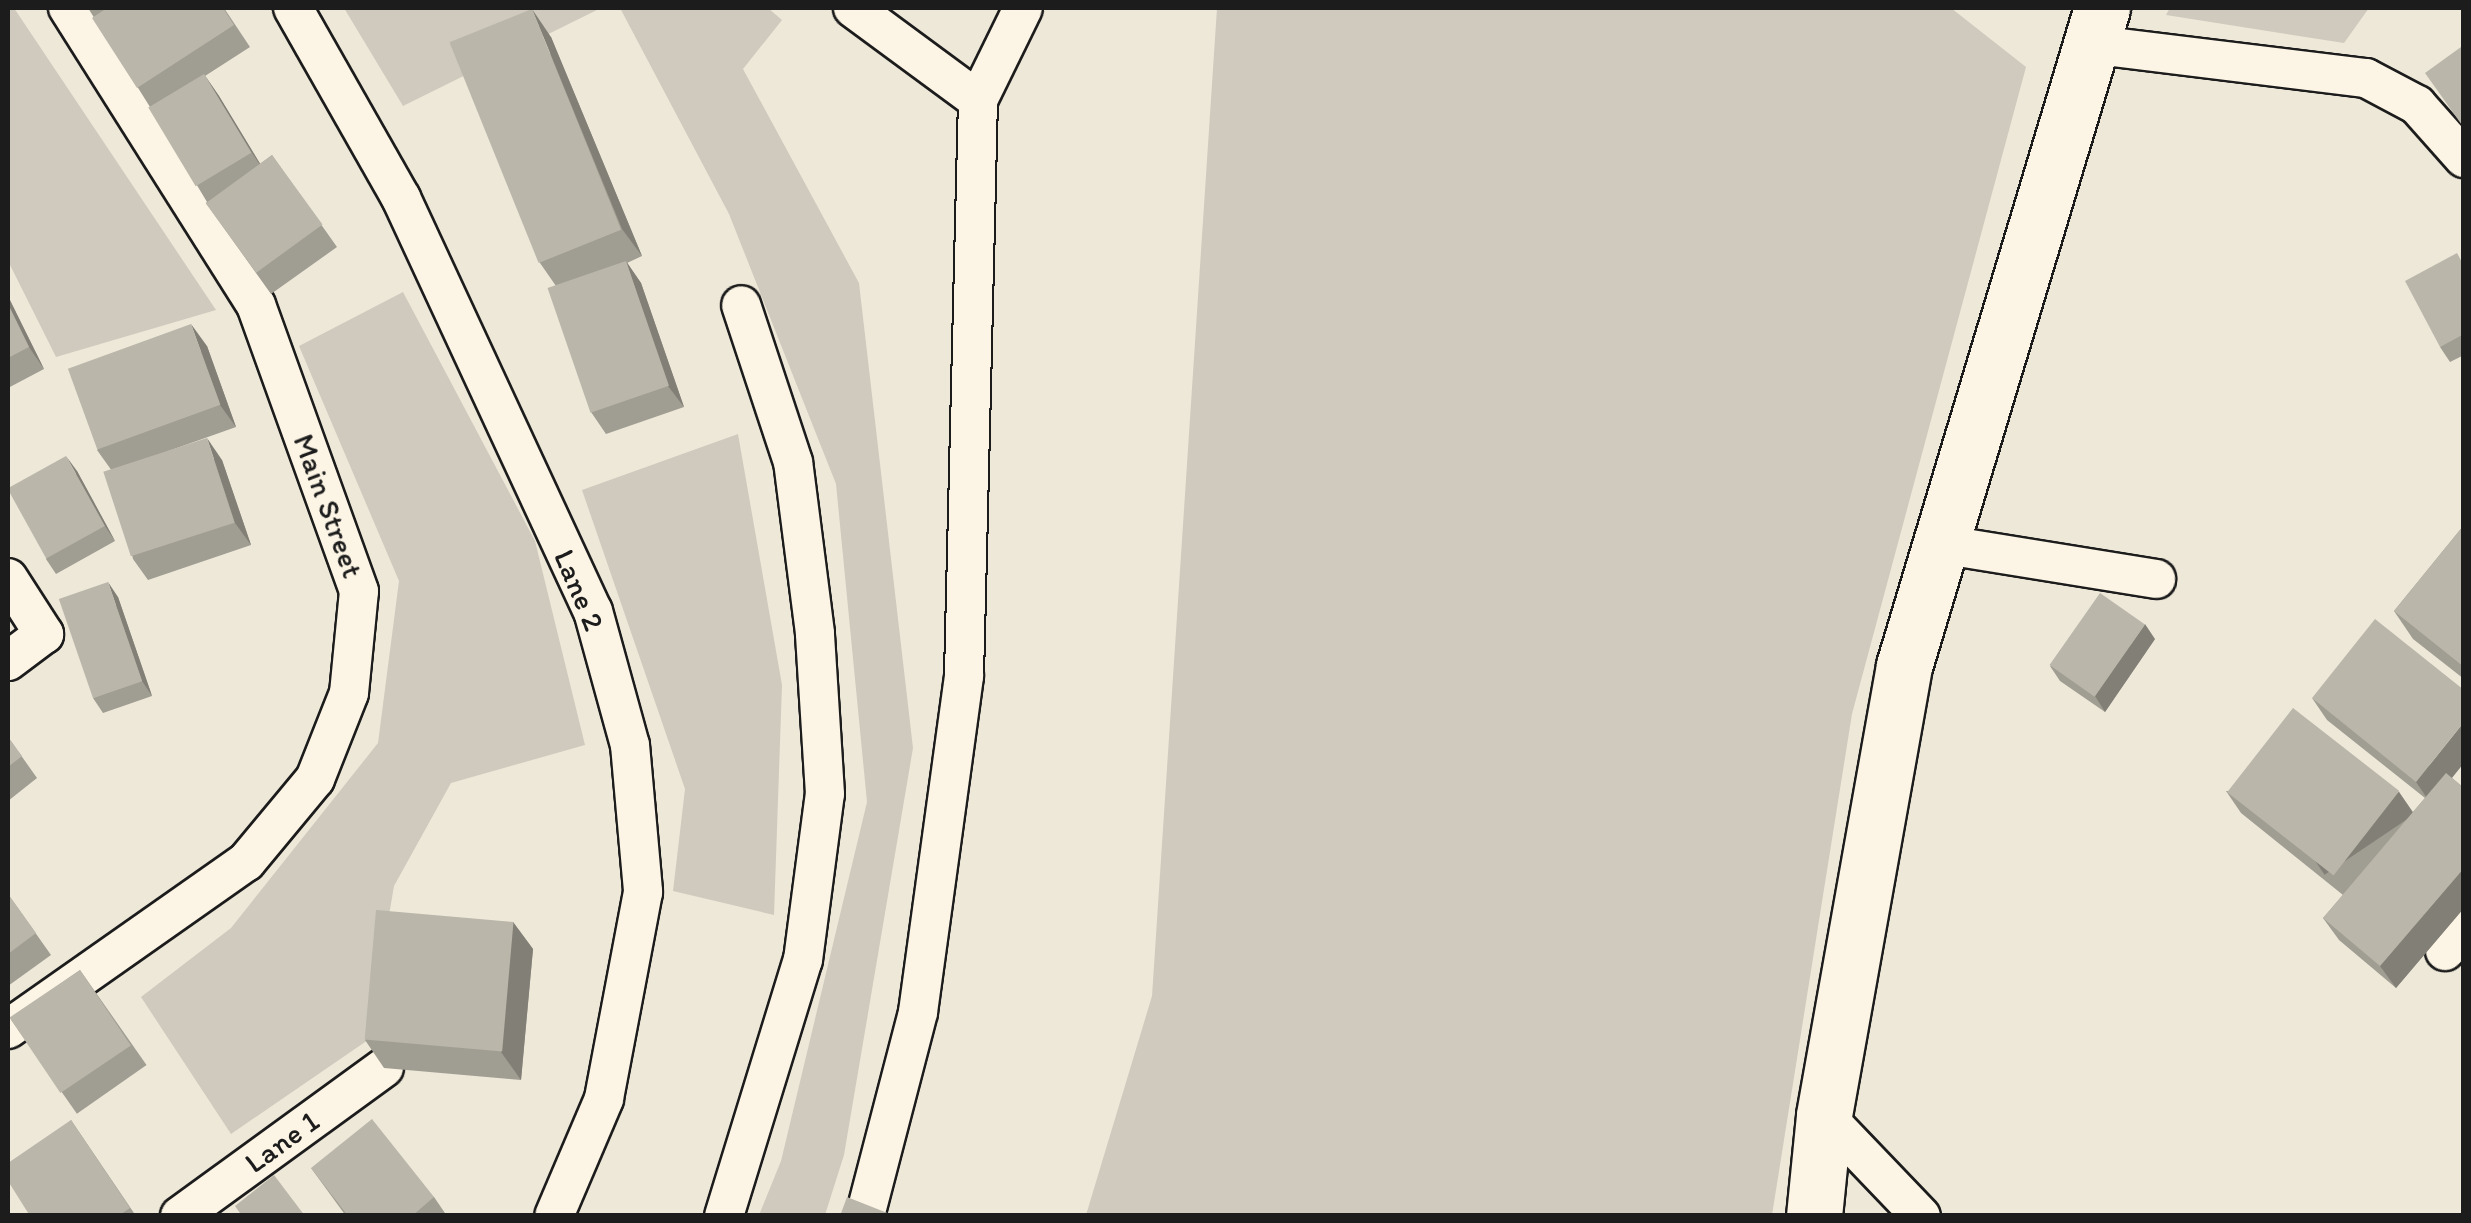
<!DOCTYPE html>
<html>
<head>
<meta charset="utf-8">
<style>
  body { margin:0 }
  #map { position:relative; width:2471px; height:1223px; overflow:hidden; background:#eee8d9; font-family:Itim,sans-serif }
  div>[style] { position:absolute }
  .green>* { inset:0; background:#cfcabd }
  .roads { filter:drop-shadow(2px 0 #1c1c1c) drop-shadow(-2px 0 #1c1c1c) drop-shadow(0 2px #1c1c1c) drop-shadow(0 -2px #1c1c1c) }
  .street>* { height:38px; margin:-19px; padding:0 19px; transform-origin:19px; border-radius:19px; background:#fcf5e5 }
  .secondary>* { height:55px; margin:-27.5px; padding:0 27.5px; transform-origin:27.5px; border-radius:27.5px; background:#fcf5e5 }
  .wall>* { inset:0; background:#a09d92; transform-origin:0 0 }
  .shaded-wall>* { inset:0; background:#827f77; transform-origin:0 0 }
  .building>* { inset:0; background:#bab6aa; transform-origin:0 0 }
  span { translate:-50% -50%; white-space:nowrap; text-align:center; line-height:1.15; -webkit-text-stroke:9px #fcf5e5; paint-order:stroke }
  .street-label { font-size:30px; color:#1c1c1c }
  .frame { position:absolute; inset:0; border:10px solid #1c1c1c; pointer-events:none }
</style>
</head>
<body>
<div id="map">
  <div class="green">
    <i style="clip-path:polygon(8px 8px,14px 8px,216px 310px,56px 357px,8px 261px)"></i>
    <i style="clip-path:polygon(344px 8px,601px 8px,403px 106px)"></i>
    <i style="clip-path:polygon(620px 8px,768px 8px,782px 20px,743px 69px,859px 283px,913px 748px,844px 1155px,825px 1215px,759px 1215px,781px 1161px,867px 802px,836px 484px,729px 214px)"></i>
    <i style="clip-path:polygon(1217px 8px,1951px 8px,2026px 67px,1852px 714px,1772px 1215px,1086px 1215px,1152px 996px)"></i>
    <i style="clip-path:polygon(2170px 8px,2369px 8px,2344px 43px,2166px 15px)"></i>
    <i style="clip-path:polygon(403px 292px,535px 541px,585px 745px,451px 783px,394px 886px,368px 1040px,231px 1134px,141px 997px,231px 928px,378px 743px,399px 581px,299px 346px)"></i>
    <i style="clip-path:polygon(738px 434px,782px 685px,774px 915px,673px 891px,685px 789px,582px 490px)"></i>
  </div>
  <div class="roads">
    <div class="street">
      <i style="left:293px;top:8px;width:219px;rotate:60.4deg"></i>
      <i style="left:401px;top:198px;width:455px;rotate:65.1deg"></i>
      <i style="left:593px;top:611px;width:139px;rotate:74.6deg"></i>
      <i style="left:630px;top:745px;width:148px;rotate:84.9deg"></i>
      <i style="left:643px;top:892px;width:211px;rotate:100.7deg"></i>
      <i style="left:604px;top:1099px;width:127px;rotate:113.1deg"></i>
      <i style="left:853px;top:8px;width:155px;rotate:36.4deg"></i>
      <i style="left:2088px;top:44px;width:280px;rotate:7deg"></i>
      <i style="left:2366px;top:78px;width:58px;rotate:27.9deg"></i>
      <i style="left:2417px;top:105px;width:71px;rotate:48.4deg"></i>
      <i style="left:1940px;top:544px;width:219px;rotate:9.2deg"></i>
      <i style="left:8px;top:578px;width:67px;rotate:57.3deg"></i>
      <i style="left:44px;top:634px;width:45px;rotate:143.1deg"></i>
      <i style="left:2445px;top:951px;width:29px;rotate:-49deg"></i>
      <i style="left:8px;top:1029px;width:291px;rotate:-35.1deg"></i>
      <i style="left:246px;top:862px;width:108px;rotate:-50.3deg"></i>
      <i style="left:315px;top:779px;width:92px;rotate:-68.4deg"></i>
      <i style="left:349px;top:693px;width:102px;rotate:-84.4deg"></i>
      <i style="left:359px;top:591px;width:304px;rotate:-109.8deg"></i>
      <i style="left:256px;top:305px;width:352px;rotate:-122.3deg"></i>
      <i style="left:1824px;top:1115px;width:140px;rotate:46.2deg"></i>
      <i style="left:180px;top:1216px;width:252px;rotate:-36deg"></i>
      <i style="left:724px;top:1216px;width:268px;rotate:-72.9deg"></i>
      <i style="left:803px;top:960px;width:167px;rotate:-82.5deg"></i>
      <i style="left:825px;top:794px;width:161px;rotate:-93.6deg"></i>
      <i style="left:815px;top:633px;width:172px;rotate:-97.3deg"></i>
      <i style="left:793px;top:462px;width:165px;rotate:-108.3deg"></i>
      <i style="left:865px;top:1216px;width:211px;rotate:-75.4deg"></i>
      <i style="left:918px;top:1012px;width:339px;rotate:-82.2deg"></i>
      <i style="left:964px;top:676px;width:576px;rotate:-88.61deg"></i>
      <i style="left:978px;top:100px;width:102px;rotate:-63.9deg"></i>
    </div>
    <div class="secondary">
      <i style="left:1814px;top:1216px;width:101px;rotate:-84.3deg"></i>
      <i style="left:1824px;top:1115px;width:456px;rotate:-79.9deg"></i>
      <i style="left:1904px;top:666px;width:687px;rotate:-73.25deg"></i>
    </div>
  </div>
  <div class="wall">
    <i style="clip-path:polygon(88px 8px,224px 8px,250px 47px,205px 76px,219px 96px,260px 164px,272px 155px,337px 247px,271px 294px,206px 203px,207px 202px,150px 107px)"></i>
    <i style="clip-path:polygon(551px 37px,642px 256px,627px 263px,641px 283px,684px 407px,606px 434px,591px 412px,556px 286px,540px 263px)"></i>
    <i style="clip-path:polygon(2464px 263px,2464px 355px,2450px 362px,2440px 347px)"></i>
    <i style="clip-path:polygon(8px 297px,44px 369px,8px 388px)"></i>
    <i style="clip-path:polygon(207px 346px,236px 427px,160px 454px,222px 460px,251px 545px,148px 580px,133px 559px,112px 471px,97px 450px)"></i>
    <i style="clip-path:polygon(77px 471px,115px 541px,56px 574px,46px 559px)"></i>
    <i style="clip-path:polygon(2464px 525px,2464px 679px,2413px 639px,2394px 611px)"></i>
    <i style="clip-path:polygon(118px 597px,152px 696px,103px 713px,93px 698px)"></i>
    <i style="clip-path:polygon(2155px 639px,2105px 712px,2060px 681px,2050px 666px)"></i>
    <i style="clip-path:polygon(2312px 698px,2452px 778px,2464px 788px,2464px 908px,2396px 988px,2339px 940px,2323px 918px,2343px 895px,2241px 813px,2226px 791px,2399px 792px,2413px 812px,2425px 798px,2327px 720px)"></i>
    <i style="clip-path:polygon(8px 737px,37px 778px,8px 801px)"></i>
    <i style="clip-path:polygon(8px 894px,51px 955px,8px 986px)"></i>
    <i style="clip-path:polygon(513px 922px,533px 949px,521px 1080px,384px 1068px,365px 1040px)"></i>
    <i style="left:80px;top:970px;width:116px;height:85px;rotate:55deg"></i>
    <i style="clip-path:polygon(71px 1120px,136px 1216px,30px 1216px)"></i>
    <i style="clip-path:polygon(311px 1168px,434px 1197px,447px 1216px,346px 1216px)"></i>
  </div>
  <div class="shaded-wall">
    <i style="clip-path:polygon(532px 9px,551px 37px,642px 256px,622px 229px)"></i>
    <i style="clip-path:polygon(204px 74px,219px 96px,267px 175px,252px 153px)"></i>
    <i style="clip-path:polygon(626px 261px,641px 283px,684px 407px,668px 386px)"></i>
    <i style="clip-path:polygon(8px 297px,10px 300px,44px 369px,29px 347px,8px 304px)"></i>
    <i style="clip-path:polygon(191px 324px,207px 346px,236px 427px,220px 405px)"></i>
    <i style="clip-path:polygon(207px 438px,222px 460px,251px 545px,235px 523px)"></i>
    <i style="clip-path:polygon(66px 456px,77px 471px,115px 541px,105px 526px)"></i>
    <i style="clip-path:polygon(108px 582px,118px 597px,152px 696px,142px 681px)"></i>
    <i style="clip-path:polygon(2145px 624px,2155px 639px,2105px 712px,2095px 696px)"></i>
    <i style="clip-path:polygon(2464px 722px,2464px 763px,2431px 804px,2416px 782px)"></i>
    <i style="left:2399px;top:792px;width:27px;height:108px;rotate:56deg"></i>
    <i style="clip-path:polygon(2464px 868px,2464px 908px,2396px 988px,2380px 966px)"></i>
    <i style="clip-path:polygon(513px 922px,533px 949px,521px 1080px,501px 1052px)"></i>
  </div>
  <div class="building">
    <i style="clip-path:polygon(107px 8px,223px 8px,234px 25px,137px 88px,92px 18px)"></i>
    <i style="left:532px;top:9px;width:238px;height:89px;rotate:68deg"></i>
    <i style="clip-path:polygon(2461px 47px,2464px 50px,2464px 128px,2425px 73px)"></i>
    <i style="left:204px;top:74px;width:92px;height:65px;rotate:59deg"></i>
    <i style="left:272px;top:155px;width:86px;height:82px;rotate:54deg"></i>
    <i style="clip-path:polygon(2457px 253px,2464px 266px,2464px 334px,2440px 347px,2405px 281px)"></i>
    <i style="left:626px;top:261px;width:132px;height:83px;rotate:71deg"></i>
    <i style="clip-path:polygon(8px 304px,29px 347px,8px 358px)"></i>
    <i style="left:191px;top:324px;width:86px;height:131px;rotate:70deg"></i>
    <i style="left:207px;top:438px;width:89px;height:109px;rotate:72deg"></i>
    <i style="left:66px;top:456px;width:80px;height:67px;rotate:61deg"></i>
    <i style="clip-path:polygon(2464px 525px,2464px 667px,2394px 611px)"></i>
    <i style="left:108px;top:582px;width:105px;height:52px;rotate:71deg"></i>
    <i style="left:2100px;top:593px;width:55px;height:88px;rotate:35deg"></i>
    <i style="clip-path:polygon(2375px 619px,2464px 690px,2464px 722px,2416px 782px,2312px 698px)"></i>
    <i style="left:2293px;top:708px;width:135px;height:107px;rotate:38deg"></i>
    <i style="clip-path:polygon(8px 737px,22px 756px,8px 767px)"></i>
    <i style="clip-path:polygon(2446px 773px,2464px 788px,2464px 868px,2380px 966px,2323px 918px)"></i>
    <i style="clip-path:polygon(8px 894px,36px 933px,8px 954px)"></i>
    <i style="left:376px;top:910px;width:138px;height:130px;rotate:5deg"></i>
    <i style="left:80px;top:970px;width:91px;height:85px;rotate:56deg"></i>
    <i style="clip-path:polygon(372px 1119px,434px 1197px,412px 1216px,348px 1216px,311px 1168px)"></i>
    <i style="clip-path:polygon(71px 1120px,130px 1208px,118px 1216px,30px 1216px,8px 1181px,8px 1163px)"></i>
    <i style="clip-path:polygon(274px 1175px,305px 1216px,242px 1216px,235px 1206px)"></i>
    <i style="clip-path:polygon(847px 1197px,895px 1216px,840px 1216px)"></i>
  </div>
  <div class="street-label">
    <span style="left:328px;top:506px;rotate:70deg">Main Street</span>
    <span style="left:579px;top:590px;rotate:67deg">Lane 2</span>
    <span style="left:282px;top:1142px;rotate:-36deg">Lane 1</span>
  </div>
  <div class="frame"></div>
</div>
</body>
</html>
